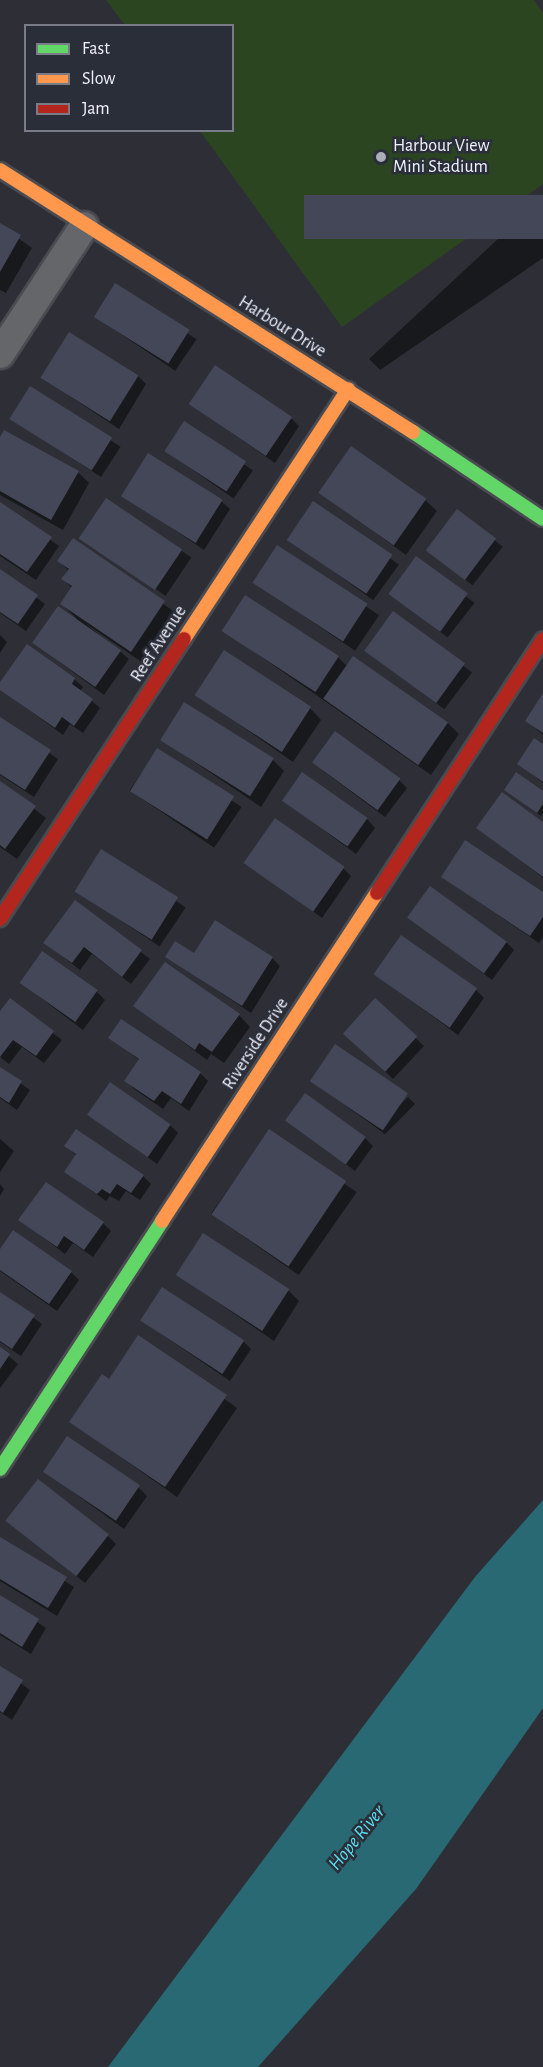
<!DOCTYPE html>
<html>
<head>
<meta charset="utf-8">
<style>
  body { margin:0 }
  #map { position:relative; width:543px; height:2067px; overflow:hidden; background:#2e2f36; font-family:"Alegreya Sans",sans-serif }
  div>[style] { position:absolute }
  .green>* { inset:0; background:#2c4521 }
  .water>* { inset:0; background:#296973 }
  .shadow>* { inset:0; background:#0007; transform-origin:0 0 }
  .building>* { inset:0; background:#434758; transform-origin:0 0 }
  .roads { filter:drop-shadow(2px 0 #4a4b51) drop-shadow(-2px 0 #4a4b51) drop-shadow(0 2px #4a4b51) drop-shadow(0 -2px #4a4b51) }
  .street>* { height:28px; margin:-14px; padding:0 14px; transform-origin:14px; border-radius:14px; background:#65666a }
  .fast>* { height:14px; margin:-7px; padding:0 7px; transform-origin:7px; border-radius:7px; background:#63d668 }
  .slow>* { height:14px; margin:-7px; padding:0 7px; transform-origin:7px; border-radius:7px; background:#ff974d }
  .jam>* { height:14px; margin:-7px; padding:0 7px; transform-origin:7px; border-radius:7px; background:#b3261e }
  .dots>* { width:16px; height:16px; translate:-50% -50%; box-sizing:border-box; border:3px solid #2a2e39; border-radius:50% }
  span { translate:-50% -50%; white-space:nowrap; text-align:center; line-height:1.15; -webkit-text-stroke:5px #2a2e39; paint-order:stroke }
  .poi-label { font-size:18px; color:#eff2fa }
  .left { translate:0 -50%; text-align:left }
  .street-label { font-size:18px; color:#eff2fa }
  .water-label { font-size:20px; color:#5de; font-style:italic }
  .legend { position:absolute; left:24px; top:24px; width:210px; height:108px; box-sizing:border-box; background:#2a2e39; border:2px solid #797c86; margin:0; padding:8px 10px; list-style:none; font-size:18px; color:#eff2fa }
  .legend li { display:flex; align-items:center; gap:12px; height:30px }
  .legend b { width:30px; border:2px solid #797c86 }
</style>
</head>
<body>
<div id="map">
  <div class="green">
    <i style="clip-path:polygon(106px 0,534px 0,543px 13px,543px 184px,342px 327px,200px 131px,232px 130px,232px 26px,125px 25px)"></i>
  </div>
  <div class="water">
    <i style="clip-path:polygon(543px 1500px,543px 1708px,416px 1889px,258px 2067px,108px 2067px,475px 1577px)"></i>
  </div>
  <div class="shadow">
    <i style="clip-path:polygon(543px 197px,543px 258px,380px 370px,369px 359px)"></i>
    <i style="clip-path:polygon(0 225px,32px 248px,6px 293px,0 290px)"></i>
    <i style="left:116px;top:285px;width:97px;height:38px;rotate:34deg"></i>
    <i style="clip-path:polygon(138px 376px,146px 384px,119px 429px,42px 378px)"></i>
    <i style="left:30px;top:388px;width:108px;height:36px;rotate:33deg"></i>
    <i style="clip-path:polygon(190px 404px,291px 418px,299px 426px,275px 463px)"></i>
    <i style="left:185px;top:423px;width:83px;height:34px;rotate:35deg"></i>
    <i style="clip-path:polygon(0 441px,78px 472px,89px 483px,63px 530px,0 495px)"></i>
    <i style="clip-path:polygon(320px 493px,425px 500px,437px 511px,406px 555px)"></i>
    <i style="clip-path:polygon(123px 495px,221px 501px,230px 509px,204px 550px)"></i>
    <i style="left:106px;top:500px;width:103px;height:46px;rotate:34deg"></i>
    <i style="left:314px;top:503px;width:105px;height:44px;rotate:36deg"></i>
    <i style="clip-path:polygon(0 504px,59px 546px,36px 580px,0 556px)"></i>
    <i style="left:457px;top:511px;width:58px;height:49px;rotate:38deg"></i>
    <i style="clip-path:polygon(74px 540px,176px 613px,143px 663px,85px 623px,129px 659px,104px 695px,34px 643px,77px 619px,62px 604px,72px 588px,63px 579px,69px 571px,59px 561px)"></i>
    <i style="left:278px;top:547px;width:122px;height:43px;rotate:34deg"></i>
    <i style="left:417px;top:558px;width:73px;height:44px;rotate:38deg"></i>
    <i style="clip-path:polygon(0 570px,45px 604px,26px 631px,0 613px)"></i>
    <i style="left:393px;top:613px;width:99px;height:46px;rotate:37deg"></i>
    <i style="clip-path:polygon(224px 631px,338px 657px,348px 667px,448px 723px,459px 734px,431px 775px)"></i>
    <i style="clip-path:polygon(0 635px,7px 642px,0 653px)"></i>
    <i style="clip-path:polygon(74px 679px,83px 687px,80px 691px,100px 708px,83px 733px,70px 724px,63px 735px,0 689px,0 685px)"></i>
    <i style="clip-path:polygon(197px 695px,310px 708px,321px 720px,293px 762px)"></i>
    <i style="clip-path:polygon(543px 695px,543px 735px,527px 721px)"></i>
    <i style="clip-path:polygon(0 719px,58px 759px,34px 797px,0 775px)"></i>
    <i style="clip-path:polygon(162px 740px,273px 760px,284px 771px,261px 807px)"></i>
    <i style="clip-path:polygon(543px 746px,543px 783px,519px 764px)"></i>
    <i style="left:157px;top:750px;width:102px;height:49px;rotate:34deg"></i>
    <i style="clip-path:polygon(322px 770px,399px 780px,407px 788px,385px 817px)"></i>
    <i style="clip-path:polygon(0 782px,46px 818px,17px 859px,0 847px)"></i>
    <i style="clip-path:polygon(506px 790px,543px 793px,543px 813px,541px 816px)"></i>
    <i style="clip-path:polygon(284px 801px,367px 819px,375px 828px,356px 854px)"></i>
    <i style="clip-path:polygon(543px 823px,543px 878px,478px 828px)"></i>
    <i style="left:102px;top:851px;width:101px;height:47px;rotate:34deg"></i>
    <i style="clip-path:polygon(245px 863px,343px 868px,351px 876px,322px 918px)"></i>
    <i style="clip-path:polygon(442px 877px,543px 894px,543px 937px,539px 943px)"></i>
    <i style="clip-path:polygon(75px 902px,150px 959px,131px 984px,92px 954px,80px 970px,45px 943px)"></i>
    <i style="clip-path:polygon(409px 918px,506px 942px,514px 950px,492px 980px)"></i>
    <i style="clip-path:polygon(195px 955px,272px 958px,280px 966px,251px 1013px,167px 957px)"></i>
    <i style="clip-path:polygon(375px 974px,476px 990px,484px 998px,458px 1035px)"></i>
    <i style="clip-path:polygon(21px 983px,97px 992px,105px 1000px,83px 1030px)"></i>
    <i style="clip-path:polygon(10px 1000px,62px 1040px,44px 1063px,22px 1047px,9px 1064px,0 1057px,0 1014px)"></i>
    <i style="clip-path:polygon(376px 1000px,424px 1046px,393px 1079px,353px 1041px)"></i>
    <i style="clip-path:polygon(135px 1006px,239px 1015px,250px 1027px,224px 1063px,211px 1054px,207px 1060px)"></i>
    <i style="clip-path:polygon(110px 1038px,200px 1073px,208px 1081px,189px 1111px,171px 1098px,163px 1109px,134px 1089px,126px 1081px,139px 1060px)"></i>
    <i style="clip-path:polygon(0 1069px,30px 1090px,17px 1110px,0 1098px)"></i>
    <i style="clip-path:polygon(311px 1081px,406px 1095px,381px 1131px)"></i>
    <i style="left:408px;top:1097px;width:10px;height:43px;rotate:45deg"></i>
    <i style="clip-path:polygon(89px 1115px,170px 1125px,178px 1133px,157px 1164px)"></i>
    <i style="clip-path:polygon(287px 1120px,365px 1138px,373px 1146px,355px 1171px)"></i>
    <i style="left:269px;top:1131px;width:107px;height:101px;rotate:35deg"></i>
    <i style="clip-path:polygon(0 1139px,14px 1151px,0 1172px)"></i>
    <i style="clip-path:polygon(66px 1146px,143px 1176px,151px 1184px,140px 1200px,126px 1191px,119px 1201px,110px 1196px,106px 1201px,66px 1172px,77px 1156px)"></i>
    <i style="clip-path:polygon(0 1184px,4px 1189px,0 1196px)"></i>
    <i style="clip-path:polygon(20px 1220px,103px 1223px,111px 1231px,93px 1257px,73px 1243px,65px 1254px)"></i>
    <i style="clip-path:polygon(0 1251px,71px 1272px,79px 1280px,57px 1311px,0 1271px)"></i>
    <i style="clip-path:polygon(178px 1275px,288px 1290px,299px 1301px,274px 1341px)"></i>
    <i style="clip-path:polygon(0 1293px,42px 1324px,21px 1356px,0 1342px)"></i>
    <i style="clip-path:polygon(142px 1321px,243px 1341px,251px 1349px,230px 1381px)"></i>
    <i style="clip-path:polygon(138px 1337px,237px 1408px,177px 1497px,71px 1422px,109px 1381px)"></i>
    <i style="clip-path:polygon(0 1349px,18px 1364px,0 1388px)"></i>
    <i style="clip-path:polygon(44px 1471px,139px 1488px,147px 1496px,124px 1529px)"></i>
    <i style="clip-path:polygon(16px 1528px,108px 1536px,116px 1544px,85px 1583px)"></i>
    <i style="clip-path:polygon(0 1539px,74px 1587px,57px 1616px,0 1581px)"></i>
    <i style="clip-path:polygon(0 1597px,46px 1628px,31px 1654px,0 1635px)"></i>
    <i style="clip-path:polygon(0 1668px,30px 1690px,12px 1720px,0 1712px)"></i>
  </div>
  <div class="building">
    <i style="left:543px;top:195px;width:44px;height:239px;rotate:90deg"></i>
    <i style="clip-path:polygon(0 223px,21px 235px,0 272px)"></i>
    <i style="left:115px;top:283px;width:88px;height:40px;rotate:32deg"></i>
    <i style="left:69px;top:332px;width:82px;height:54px;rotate:32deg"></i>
    <i style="left:215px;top:365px;width:93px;height:47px;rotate:34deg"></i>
    <i style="left:30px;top:386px;width:97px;height:39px;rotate:32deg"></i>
    <i style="left:184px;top:421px;width:74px;height:36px;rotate:33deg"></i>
    <i style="clip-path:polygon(4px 430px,79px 471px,51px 520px,0 491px,0 437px)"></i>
    <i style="left:351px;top:446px;width:92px;height:57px;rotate:35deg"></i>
    <i style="left:148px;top:453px;width:88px;height:51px;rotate:32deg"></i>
    <i style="left:106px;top:498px;width:92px;height:49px;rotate:34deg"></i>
    <i style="left:313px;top:501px;width:96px;height:47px;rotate:34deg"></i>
    <i style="clip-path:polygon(0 502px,52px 537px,27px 572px,0 554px)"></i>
    <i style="left:457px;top:509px;width:49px;height:52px;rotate:37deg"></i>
    <i style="clip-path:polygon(73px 538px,165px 601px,131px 652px,60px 604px,72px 586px,61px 579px,69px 569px,57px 561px)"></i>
    <i style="left:277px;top:545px;width:108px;height:45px;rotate:33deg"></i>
    <i style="left:416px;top:556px;width:64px;height:47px;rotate:36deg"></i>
    <i style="clip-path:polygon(0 569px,38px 595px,18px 624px,0 612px)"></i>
    <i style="left:245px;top:595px;width:112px;height:43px;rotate:33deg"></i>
    <i style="left:58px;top:606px;width:77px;height:45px;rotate:35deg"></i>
    <i style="left:393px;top:611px;width:89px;height:49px;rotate:36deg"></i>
    <i style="clip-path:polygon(27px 644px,75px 678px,72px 684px,93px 699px,74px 726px,62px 717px,55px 728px,0 690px,0 682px)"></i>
    <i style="left:224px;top:650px;width:104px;height:54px;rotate:33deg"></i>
    <i style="left:353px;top:656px;width:116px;height:52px;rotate:35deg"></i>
    <i style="clip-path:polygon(543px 693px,543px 733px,525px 721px)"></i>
    <i style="left:184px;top:702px;width:106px;height:45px;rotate:32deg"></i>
    <i style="clip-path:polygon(0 717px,51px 750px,25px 790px,0 774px)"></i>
    <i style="left:335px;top:731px;width:81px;height:39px;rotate:36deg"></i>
    <i style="clip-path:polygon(534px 738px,543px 744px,543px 782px,517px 764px)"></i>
    <i style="left:157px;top:748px;width:91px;height:51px;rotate:32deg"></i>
    <i style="left:302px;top:772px;width:80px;height:35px;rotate:35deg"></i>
    <i style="clip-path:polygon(516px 772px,543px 791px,543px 804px,537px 813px,504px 790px)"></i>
    <i style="clip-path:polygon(0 781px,36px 806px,5px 849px,0 845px)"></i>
    <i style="clip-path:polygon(502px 792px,543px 822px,543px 877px,476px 828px)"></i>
    <i style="left:275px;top:818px;width:85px;height:55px;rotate:35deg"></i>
    <i style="clip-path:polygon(465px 840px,543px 892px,543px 917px,530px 936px,441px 877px)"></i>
    <i style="left:101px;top:849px;width:91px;height:50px;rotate:32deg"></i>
    <i style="left:430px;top:886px;width:95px;height:39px;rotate:36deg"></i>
    <i style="clip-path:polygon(75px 900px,142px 950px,122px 977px,84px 947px,72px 963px,43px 943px)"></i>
    <i style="clip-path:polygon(215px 920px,273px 957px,242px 1006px,165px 957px,175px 941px,194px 953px)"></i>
    <i style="left:401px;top:935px;width:93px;height:48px;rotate:35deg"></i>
    <i style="left:42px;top:951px;width:68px;height:39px;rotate:35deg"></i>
    <i style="clip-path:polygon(165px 962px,240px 1014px,212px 1052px,199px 1043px,195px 1050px,133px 1006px)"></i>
    <i style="clip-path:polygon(10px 998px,54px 1031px,36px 1056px,13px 1040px,0 1057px,0 1011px)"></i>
    <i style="left:375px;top:998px;width:57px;height:48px;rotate:42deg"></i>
    <i style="clip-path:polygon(121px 1019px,201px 1072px,181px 1104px,162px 1091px,154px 1101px,124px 1081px,139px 1059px,108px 1038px)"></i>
    <i style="left:335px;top:1044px;width:88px;height:45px;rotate:34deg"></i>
    <i style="clip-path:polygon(0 1067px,22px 1081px,9px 1103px,0 1097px)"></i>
    <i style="left:110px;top:1082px;width:74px;height:40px;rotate:35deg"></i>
    <i style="left:305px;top:1093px;width:75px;height:34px;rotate:36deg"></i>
    <i style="clip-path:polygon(76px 1129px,144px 1175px,131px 1193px,117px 1184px,110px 1194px,102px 1189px,97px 1194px,64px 1172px,76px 1154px,64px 1146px)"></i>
    <i style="left:269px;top:1129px;width:93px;height:103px;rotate:34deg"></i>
    <i style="clip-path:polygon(46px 1182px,104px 1222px,84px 1250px,64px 1236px,57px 1247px,18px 1220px)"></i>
    <i style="clip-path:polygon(13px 1230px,72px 1271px,49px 1304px,0 1270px,0 1249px)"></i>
    <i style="left:203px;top:1233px;width:103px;height:50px;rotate:33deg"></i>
    <i style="left:162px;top:1287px;width:98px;height:40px;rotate:33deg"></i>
    <i style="clip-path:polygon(0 1292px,35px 1315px,12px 1349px,0 1341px)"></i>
    <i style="clip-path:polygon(138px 1335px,227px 1395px,165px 1487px,69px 1422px,102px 1374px,109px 1379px)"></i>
    <i style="clip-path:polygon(0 1347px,10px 1354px,0 1369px)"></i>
    <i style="left:67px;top:1436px;width:88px;height:43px;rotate:34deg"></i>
    <i style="left:38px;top:1479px;width:90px;height:53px;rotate:38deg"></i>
    <i style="clip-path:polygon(0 1537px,67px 1577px,48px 1608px,0 1579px)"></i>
    <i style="clip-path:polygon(0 1595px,39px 1619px,22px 1647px,0 1633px)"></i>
    <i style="clip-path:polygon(0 1666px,23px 1680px,3px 1713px,0 1711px)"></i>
  </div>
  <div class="roads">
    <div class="street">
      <i style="left:0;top:354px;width:153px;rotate:-56.7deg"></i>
    </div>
    <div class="fast">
      <i style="left:413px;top:432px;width:156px;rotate:33.8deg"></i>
      <i style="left:0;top:1469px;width:296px;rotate:-56.8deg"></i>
    </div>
    <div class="slow">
      <i style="left:0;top:170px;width:489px;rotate:32.4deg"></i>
      <i style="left:184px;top:639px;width:299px;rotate:-56.7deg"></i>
      <i style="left:162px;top:1221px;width:392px;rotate:-56.8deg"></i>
    </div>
    <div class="jam">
      <i style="left:377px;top:893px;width:303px;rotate:-56.8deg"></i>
      <i style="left:0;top:919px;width:335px;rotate:-56.7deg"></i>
    </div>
  </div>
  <div class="dots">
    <i style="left:381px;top:157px;background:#abaeb5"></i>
  </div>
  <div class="poi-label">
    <span class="left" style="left:393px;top:157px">Harbour View<br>Mini Stadium</span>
  </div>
  <div class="street-label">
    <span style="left:282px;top:327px;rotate:32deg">Harbour Drive</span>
    <span style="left:159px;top:644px;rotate:-57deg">Reef Avenue</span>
    <span style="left:256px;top:1044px;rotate:-57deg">Riverside Drive</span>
  </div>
  <div class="water-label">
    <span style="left:357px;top:1838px;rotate:-51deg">Hope River</span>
  </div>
  <ul class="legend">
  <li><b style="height:8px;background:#63d668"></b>Fast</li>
  <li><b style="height:8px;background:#ff974d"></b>Slow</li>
  <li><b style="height:8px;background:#b3261e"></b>Jam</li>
  </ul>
</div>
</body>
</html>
